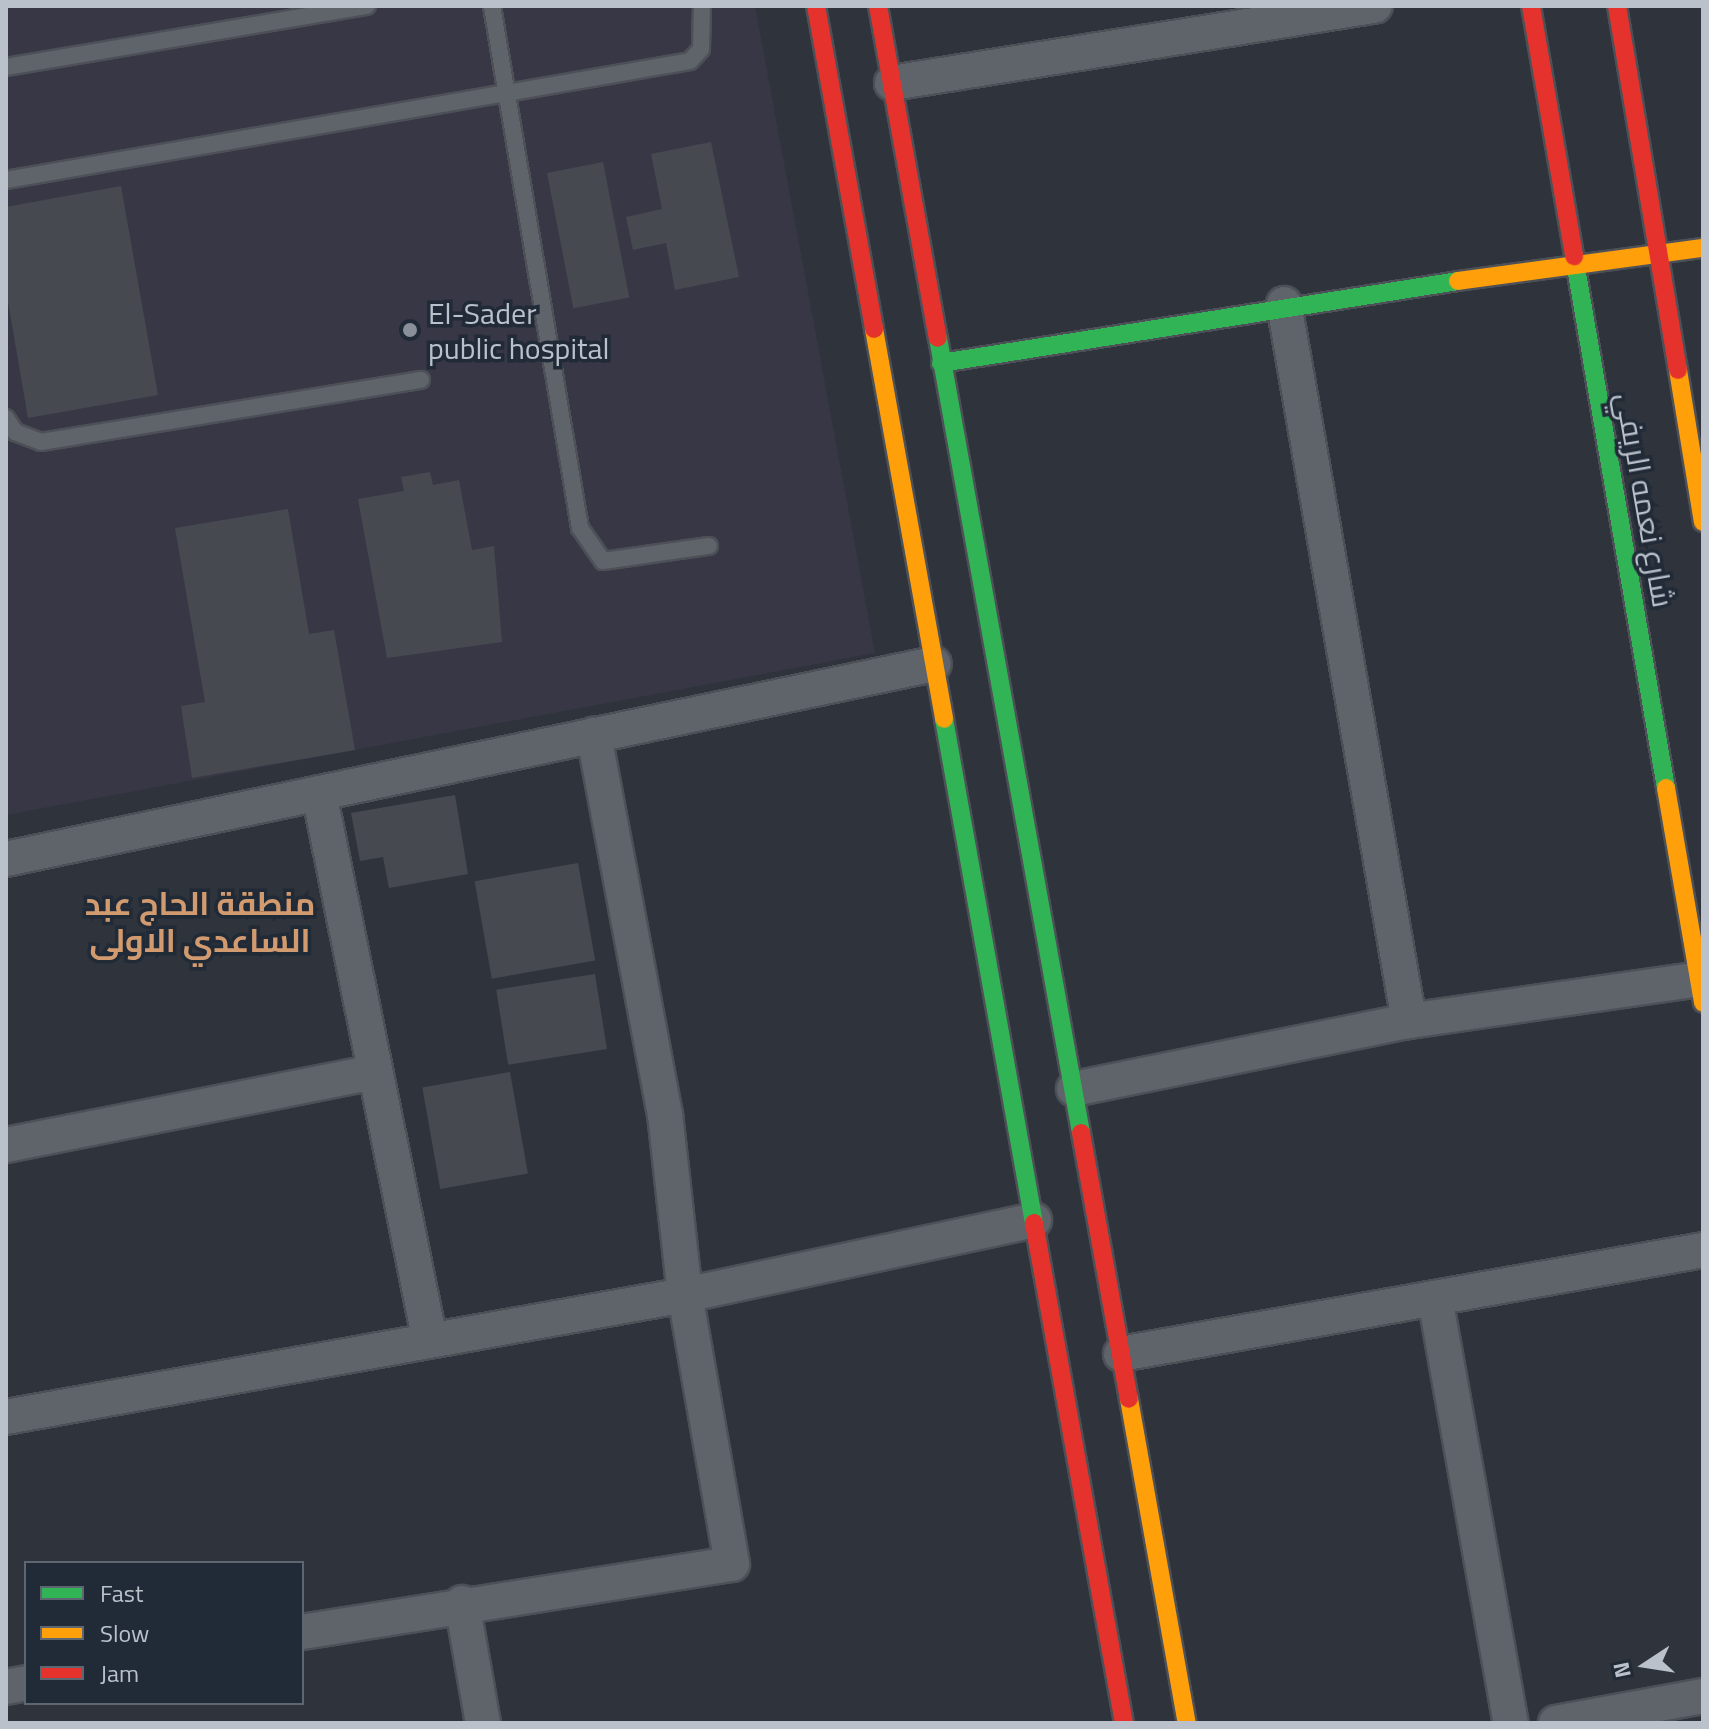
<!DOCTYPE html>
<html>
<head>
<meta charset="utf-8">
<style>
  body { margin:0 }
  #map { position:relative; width:1709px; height:1729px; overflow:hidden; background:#2f343c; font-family:"Titillium Web",Cairo,sans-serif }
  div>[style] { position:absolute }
  .medical>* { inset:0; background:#383745 }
  .building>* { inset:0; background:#464a50; transform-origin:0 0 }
  .roads { filter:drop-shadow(2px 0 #4d5057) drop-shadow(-2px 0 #4d5057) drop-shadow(0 2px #4d5057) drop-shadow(0 -2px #4d5057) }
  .lane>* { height:16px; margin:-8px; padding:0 8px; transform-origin:8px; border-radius:8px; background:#5f636a }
  .street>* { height:34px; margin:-17px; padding:0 17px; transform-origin:17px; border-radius:17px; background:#5f636a }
  .fast>* { height:18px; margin:-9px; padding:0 9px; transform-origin:9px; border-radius:9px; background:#30b455 }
  .slow>* { height:18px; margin:-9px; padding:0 9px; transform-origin:9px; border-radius:9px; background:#ff9f0a }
  .jam>* { height:18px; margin:-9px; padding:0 9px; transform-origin:9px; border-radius:9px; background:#e5322d }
  .dots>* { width:22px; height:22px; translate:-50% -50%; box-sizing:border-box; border:4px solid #212a37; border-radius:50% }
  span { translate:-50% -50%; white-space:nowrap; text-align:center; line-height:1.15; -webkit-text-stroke:7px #212a37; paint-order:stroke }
  .poi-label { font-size:30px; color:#bac1cb }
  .left { translate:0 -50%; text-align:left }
  .street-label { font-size:30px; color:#bac1cb }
  .neighbourhood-label { font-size:32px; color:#d19b6f; font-weight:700 }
  .frame { position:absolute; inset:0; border:8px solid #bac1cb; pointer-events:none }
  .legend { position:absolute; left:24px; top:1561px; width:280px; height:144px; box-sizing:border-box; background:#212a37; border:2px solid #5e6672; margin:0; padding:10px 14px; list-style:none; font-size:24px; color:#bac1cb }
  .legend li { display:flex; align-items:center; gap:16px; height:40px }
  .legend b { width:40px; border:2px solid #5e6672 }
  .north { position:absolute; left:1605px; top:1625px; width:80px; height:80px; -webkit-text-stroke:6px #212a37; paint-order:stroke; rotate:258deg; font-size:22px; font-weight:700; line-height:32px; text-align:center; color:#bac1cb }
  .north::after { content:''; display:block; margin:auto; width:28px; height:36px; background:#bac1cb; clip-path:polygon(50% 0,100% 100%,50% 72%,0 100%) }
</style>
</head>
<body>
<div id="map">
  <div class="medical">
    <i style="clip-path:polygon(6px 6px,755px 6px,875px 653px,6px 815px)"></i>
  </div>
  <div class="building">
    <i style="clip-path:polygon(711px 142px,739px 277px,675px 290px,666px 243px,633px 250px,626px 217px,662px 209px,651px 154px)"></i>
    <i style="left:603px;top:162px;width:138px;height:57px;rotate:79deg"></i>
    <i style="clip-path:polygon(121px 186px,158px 395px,28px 418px,6px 290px,6px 207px)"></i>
    <i style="clip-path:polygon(430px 472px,433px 485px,459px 480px,472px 550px,494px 546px,502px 642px,387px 658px,358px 499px,404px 491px,401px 477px)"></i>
    <i style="clip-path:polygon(288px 509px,309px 634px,334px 630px,355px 750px,192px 778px,181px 706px,205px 702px,175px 528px)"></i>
    <i style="clip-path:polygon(455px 795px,468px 874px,389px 888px,383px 857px,360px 861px,351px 813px)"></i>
    <i style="left:578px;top:863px;width:99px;height:105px;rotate:80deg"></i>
    <i style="left:595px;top:974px;width:76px;height:100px;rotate:81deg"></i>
    <i style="left:510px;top:1072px;width:103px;height:89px;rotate:80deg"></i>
  </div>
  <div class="roads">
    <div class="lane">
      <i style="left:492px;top:6px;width:529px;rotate:80.43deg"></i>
      <i style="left:580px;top:528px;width:40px;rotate:55.1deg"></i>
      <i style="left:603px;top:561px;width:107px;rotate:-8.1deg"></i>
      <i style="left:6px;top:67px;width:366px;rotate:-9.6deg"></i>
      <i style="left:6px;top:180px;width:694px;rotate:-9.87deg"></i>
      <i style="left:690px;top:61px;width:16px;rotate:-47deg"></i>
      <i style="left:701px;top:49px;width:43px;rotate:-88.7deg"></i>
      <i style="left:6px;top:418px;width:17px;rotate:57deg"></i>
      <i style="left:15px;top:432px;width:28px;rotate:21deg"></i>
      <i style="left:41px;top:442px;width:385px;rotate:-9.3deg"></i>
    </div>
    <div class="street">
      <i style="left:892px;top:83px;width:489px;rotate:-9.1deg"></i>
      <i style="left:1284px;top:304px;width:728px;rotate:80.11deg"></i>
      <i style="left:319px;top:793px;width:559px;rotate:78.55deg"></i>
      <i style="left:6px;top:859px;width:948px;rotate:-11.87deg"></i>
      <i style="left:1074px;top:1089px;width:342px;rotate:-11.5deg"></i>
      <i style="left:1409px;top:1021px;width:293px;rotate:-8.2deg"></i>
      <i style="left:6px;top:1145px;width:376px;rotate:-11.2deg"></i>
      <i style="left:1435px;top:1298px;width:432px;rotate:79.9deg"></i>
      <i style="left:1121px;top:1354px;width:591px;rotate:-10.13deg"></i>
      <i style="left:6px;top:1417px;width:690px;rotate:-10.19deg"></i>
      <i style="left:685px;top:1295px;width:357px;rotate:-12.1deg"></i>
      <i style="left:462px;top:1603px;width:122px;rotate:80.1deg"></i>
      <i style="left:302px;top:1632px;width:435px;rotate:-9deg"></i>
      <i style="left:732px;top:1564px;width:273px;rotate:-99.9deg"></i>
      <i style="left:685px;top:1295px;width:181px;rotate:-96.3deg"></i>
      <i style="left:665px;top:1115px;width:387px;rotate:-100.6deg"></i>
      <i style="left:6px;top:1687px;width:20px;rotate:-11deg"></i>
      <i style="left:1556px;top:1723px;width:149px;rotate:-10.4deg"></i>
    </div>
    <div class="fast">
      <i style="left:1574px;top:256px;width:540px;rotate:80.19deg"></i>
      <i style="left:938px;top:338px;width:808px;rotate:79.8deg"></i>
      <i style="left:941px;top:363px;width:523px;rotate:-9.01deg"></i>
      <i style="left:944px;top:719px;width:512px;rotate:79.88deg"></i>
    </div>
    <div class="slow">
      <i style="left:1458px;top:281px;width:247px;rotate:-7.7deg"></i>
      <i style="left:874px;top:329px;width:396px;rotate:79.8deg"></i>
      <i style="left:1678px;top:370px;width:154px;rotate:80.7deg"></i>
      <i style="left:1666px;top:788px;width:218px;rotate:80.2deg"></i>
      <i style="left:1129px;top:1399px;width:329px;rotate:79.9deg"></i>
    </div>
    <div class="jam">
      <i style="left:816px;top:6px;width:328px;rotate:79.8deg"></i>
      <i style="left:878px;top:6px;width:337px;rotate:79.8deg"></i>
      <i style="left:1531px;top:6px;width:254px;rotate:80.2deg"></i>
      <i style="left:1617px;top:6px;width:369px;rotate:80.5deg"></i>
      <i style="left:1081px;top:1133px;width:270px;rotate:79.8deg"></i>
      <i style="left:1034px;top:1223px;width:508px;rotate:79.8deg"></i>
    </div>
  </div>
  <div class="dots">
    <i style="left:410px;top:330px;background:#899099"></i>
  </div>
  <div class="poi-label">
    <span class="left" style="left:428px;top:330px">El-Sader<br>public hospital</span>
  </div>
  <div class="street-label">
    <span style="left:1645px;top:500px;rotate:80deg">شارع نعمه الريفي</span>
  </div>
  <div class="neighbourhood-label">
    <span style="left:200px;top:922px">منطقة الحاج عبد<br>الساعدي الاولى</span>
  </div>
  <div class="frame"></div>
  <ul class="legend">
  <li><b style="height:10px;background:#30b455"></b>Fast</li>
  <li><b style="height:10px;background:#ff9f0a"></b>Slow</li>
  <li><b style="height:10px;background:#e5322d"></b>Jam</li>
  </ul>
  <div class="north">N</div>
</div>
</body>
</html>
